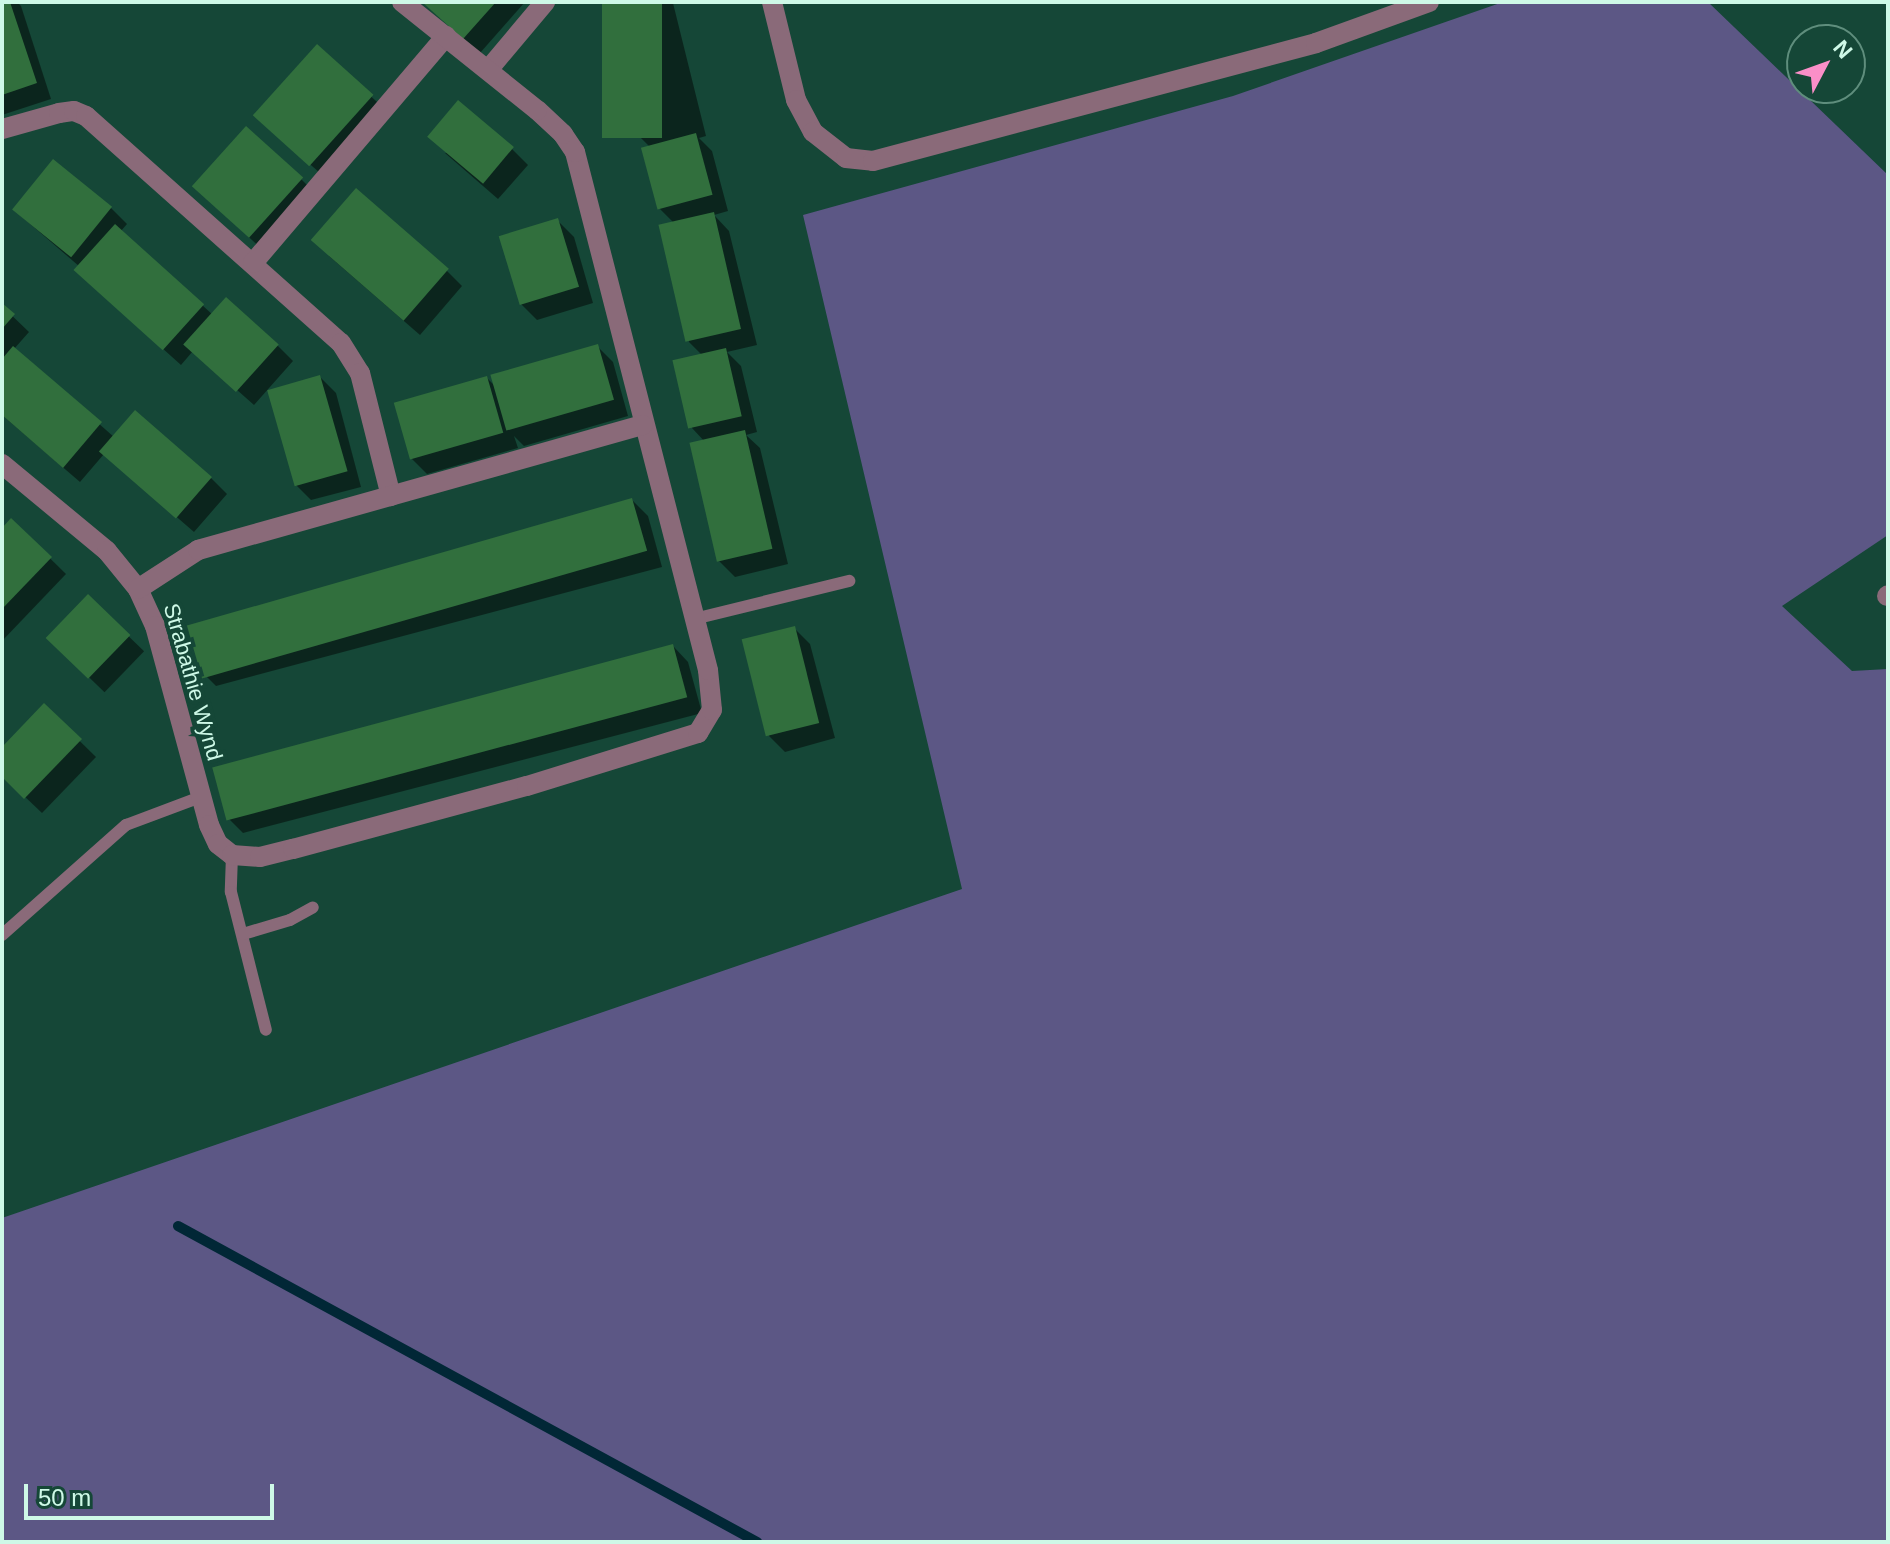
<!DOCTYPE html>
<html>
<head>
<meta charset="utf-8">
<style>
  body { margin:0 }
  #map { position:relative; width:1890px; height:1544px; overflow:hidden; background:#154737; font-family:Helvetica,sans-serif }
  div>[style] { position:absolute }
  .green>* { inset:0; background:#5c5785 }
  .shadow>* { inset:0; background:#0007; transform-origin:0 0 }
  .stream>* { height:10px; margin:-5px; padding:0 5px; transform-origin:5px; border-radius:5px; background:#012736 }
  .building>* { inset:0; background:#316f3d; transform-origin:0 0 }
  .lane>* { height:12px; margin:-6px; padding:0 6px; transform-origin:6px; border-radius:6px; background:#8a6a79 }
  .street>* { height:20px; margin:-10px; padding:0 10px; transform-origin:10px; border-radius:10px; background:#8a6a79 }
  span { translate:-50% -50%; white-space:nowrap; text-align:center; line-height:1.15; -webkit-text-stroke:8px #154737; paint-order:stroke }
  .street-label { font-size:22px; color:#cef9e7 }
  .frame { position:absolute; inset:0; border:4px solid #cef9e7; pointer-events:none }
  .north { position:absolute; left:1786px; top:24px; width:80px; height:80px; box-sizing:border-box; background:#154737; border:2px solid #5f8e7d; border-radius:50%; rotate:49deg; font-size:22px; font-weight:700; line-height:32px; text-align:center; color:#cef9e7 }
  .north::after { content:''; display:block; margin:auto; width:28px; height:36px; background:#fa8fc8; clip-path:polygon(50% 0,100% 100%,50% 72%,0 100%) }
  .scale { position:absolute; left:24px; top:1484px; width:250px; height:36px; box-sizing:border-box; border:4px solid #cef9e7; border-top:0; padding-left:10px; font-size:24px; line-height:28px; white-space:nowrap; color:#cef9e7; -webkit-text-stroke:6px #154737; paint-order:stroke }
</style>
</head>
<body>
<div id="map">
  <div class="green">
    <i style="clip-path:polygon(1503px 2px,1708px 2px,1888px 175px,1888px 535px,1782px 606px,1852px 671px,1888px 669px,1888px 1542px,2px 1542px,2px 1218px,962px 889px,803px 215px,1233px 96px)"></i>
  </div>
  <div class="shadow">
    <i style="clip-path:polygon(2px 2px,17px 2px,21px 6px,51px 99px,2px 115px)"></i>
    <i style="clip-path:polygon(423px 2px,525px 2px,480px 53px)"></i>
    <i style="clip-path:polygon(604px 2px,673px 3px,706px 136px,699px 138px,712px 151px,728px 211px,714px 215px,729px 231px,757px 345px,727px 352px,741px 366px,757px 432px,746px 435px,760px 448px,788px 564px,735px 577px,719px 561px,705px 442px,692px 428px,703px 356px,689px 342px,675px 224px,660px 209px,650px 147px,636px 133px)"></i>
    <i style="clip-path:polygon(317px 47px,388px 112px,328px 180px,272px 131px)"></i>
    <i style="clip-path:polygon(512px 149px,528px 165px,498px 199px,445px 153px)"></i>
    <i style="clip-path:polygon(54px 162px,111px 208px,127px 224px,121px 231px,213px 315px,277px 345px,293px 361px,254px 405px,193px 351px,181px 365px,93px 286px,80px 267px,14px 210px)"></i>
    <i style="clip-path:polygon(301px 179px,317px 195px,265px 252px,210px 201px)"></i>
    <i style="clip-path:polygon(558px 221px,574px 237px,593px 303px,537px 320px,521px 304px)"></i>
    <i style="clip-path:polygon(329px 256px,446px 270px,462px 286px,420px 335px)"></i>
    <i style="clip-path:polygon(2px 306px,29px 332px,14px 349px,114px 437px,211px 478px,227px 494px,194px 532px,104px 454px,80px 482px,2px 415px)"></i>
    <i style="clip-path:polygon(597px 346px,613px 362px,628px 416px,524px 446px,514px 436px,518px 448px,427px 474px,411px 458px,487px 378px,496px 387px)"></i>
    <i style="clip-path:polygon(320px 377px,336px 393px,361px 487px,311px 500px,295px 484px)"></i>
    <i style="clip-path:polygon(632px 500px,648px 516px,662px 567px,216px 686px,200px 670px)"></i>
    <i style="clip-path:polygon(12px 521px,66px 574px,2px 641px,2px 531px)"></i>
    <i style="left:88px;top:597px;width:78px;height:57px;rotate:44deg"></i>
    <i style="clip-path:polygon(794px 628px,810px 644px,835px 738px,785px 752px,769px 736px)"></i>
    <i style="clip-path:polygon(673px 646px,688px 662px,702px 713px,243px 833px,227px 817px)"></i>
    <i style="clip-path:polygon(44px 706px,96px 757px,42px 813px,2px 775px,2px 750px)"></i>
  </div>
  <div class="stream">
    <i style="left:178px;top:1226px;width:660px;rotate:28.62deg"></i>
  </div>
  <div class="building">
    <i style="clip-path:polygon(2px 2px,10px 2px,37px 83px,2px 95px)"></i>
    <i style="clip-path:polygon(422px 2px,496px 2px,463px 39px)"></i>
    <i style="left:602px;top:2px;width:60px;height:136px"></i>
    <i style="left:317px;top:44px;width:76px;height:96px;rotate:42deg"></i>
    <i style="left:458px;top:100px;width:73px;height:48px;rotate:40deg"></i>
    <i style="left:246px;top:126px;width:77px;height:81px;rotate:42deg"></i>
    <i style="left:696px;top:133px;width:64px;height:57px;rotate:75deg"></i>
    <i style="left:53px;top:159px;width:76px;height:65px;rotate:39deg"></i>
    <i style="left:356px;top:188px;width:123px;height:69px;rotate:41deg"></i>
    <i style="left:714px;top:212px;width:120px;height:57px;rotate:77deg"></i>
    <i style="left:558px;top:218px;width:72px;height:62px;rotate:73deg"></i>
    <i style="left:115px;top:224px;width:120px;height:62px;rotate:42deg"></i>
    <i style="left:226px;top:297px;width:71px;height:64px;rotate:42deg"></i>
    <i style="clip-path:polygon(2px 303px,15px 314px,2px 329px)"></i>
    <i style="left:598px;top:344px;width:58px;height:112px;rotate:74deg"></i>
    <i style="clip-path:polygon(13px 346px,102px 422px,63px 468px,2px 415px,2px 359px)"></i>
    <i style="left:726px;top:348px;width:70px;height:55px;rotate:77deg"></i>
    <i style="left:320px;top:375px;width:100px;height:55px;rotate:74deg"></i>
    <i style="left:487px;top:376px;width:59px;height:97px;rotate:74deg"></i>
    <i style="left:135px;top:410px;width:102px;height:55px;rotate:41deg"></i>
    <i style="left:745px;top:430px;width:122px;height:57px;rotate:77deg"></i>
    <i style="left:632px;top:498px;width:55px;height:463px;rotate:74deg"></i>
    <i style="clip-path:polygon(11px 518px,52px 557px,2px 609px,2px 528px)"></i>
    <i style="left:88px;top:594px;width:59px;height:61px;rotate:44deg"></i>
    <i style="left:795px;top:626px;width:100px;height:55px;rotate:76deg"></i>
    <i style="left:673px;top:644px;width:55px;height:477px;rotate:75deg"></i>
    <i style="clip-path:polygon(44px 703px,82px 739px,24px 799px,2px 777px,2px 747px)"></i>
  </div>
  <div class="lane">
    <i style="left:694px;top:619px;width:160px;rotate:-13.8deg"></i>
    <i style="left:232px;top:855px;width:37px;rotate:92deg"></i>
    <i style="left:231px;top:892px;width:142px;rotate:75.8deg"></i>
    <i style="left:243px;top:934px;width:49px;rotate:-16.6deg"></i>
    <i style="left:290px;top:920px;width:26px;rotate:-29deg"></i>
    <i style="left:2px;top:935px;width:166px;rotate:-41.6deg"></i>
    <i style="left:126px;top:825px;width:80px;rotate:-20.5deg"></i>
  </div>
  <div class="street">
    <i style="left:772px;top:2px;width:101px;rotate:76.2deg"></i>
    <i style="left:796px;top:100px;width:36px;rotate:62deg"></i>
    <i style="left:813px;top:132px;width:42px;rotate:38.2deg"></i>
    <i style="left:846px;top:158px;width:27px;rotate:6deg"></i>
    <i style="left:873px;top:161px;width:458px;rotate:-14.9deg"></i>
    <i style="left:1316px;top:43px;width:120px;rotate:-19.9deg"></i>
    <i style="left:488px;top:70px;width:89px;rotate:-50deg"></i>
    <i style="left:2px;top:129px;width:59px;rotate:-15.7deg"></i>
    <i style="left:59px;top:113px;width:15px;rotate:-8deg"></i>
    <i style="left:74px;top:111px;width:13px;rotate:23deg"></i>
    <i style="left:86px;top:116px;width:341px;rotate:41.7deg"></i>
    <i style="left:341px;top:343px;width:36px;rotate:58deg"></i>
    <i style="left:360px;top:373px;width:127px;rotate:75.9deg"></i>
    <i style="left:253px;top:263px;width:298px;rotate:-49.6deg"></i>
    <i style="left:2px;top:464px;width:136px;rotate:39.6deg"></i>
    <i style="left:107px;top:551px;width:49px;rotate:50.8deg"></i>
    <i style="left:138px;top:589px;width:41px;rotate:65.3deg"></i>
    <i style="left:155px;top:626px;width:206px;rotate:74.8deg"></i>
    <i style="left:209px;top:825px;width:21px;rotate:65deg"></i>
    <i style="left:218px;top:844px;width:18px;rotate:38deg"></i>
    <i style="left:232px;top:855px;width:28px;rotate:4deg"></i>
    <i style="left:260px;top:857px;width:34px;rotate:-14deg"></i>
    <i style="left:293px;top:849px;width:242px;rotate:-15.1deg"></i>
    <i style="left:527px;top:786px;width:179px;rotate:-17.2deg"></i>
    <i style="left:698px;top:733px;width:27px;rotate:-59deg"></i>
    <i style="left:712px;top:710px;width:40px;rotate:-95.7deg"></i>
    <i style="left:708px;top:670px;width:535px;rotate:-104.4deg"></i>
    <i style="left:575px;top:152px;width:22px;rotate:-124deg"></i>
    <i style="left:563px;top:134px;width:35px;rotate:-137deg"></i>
    <i style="left:537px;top:110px;width:173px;rotate:-141.3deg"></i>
    <i style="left:138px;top:589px;width:72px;rotate:-33deg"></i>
    <i style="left:198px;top:550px;width:462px;rotate:-15.7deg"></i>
    <i style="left:1887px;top:596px;width:1px;rotate:-45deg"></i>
  </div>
  <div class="street-label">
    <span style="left:193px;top:682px;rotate:74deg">Strabathie Wynd</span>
  </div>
  <div class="frame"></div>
  <div class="north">N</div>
  <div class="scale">50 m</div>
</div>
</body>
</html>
